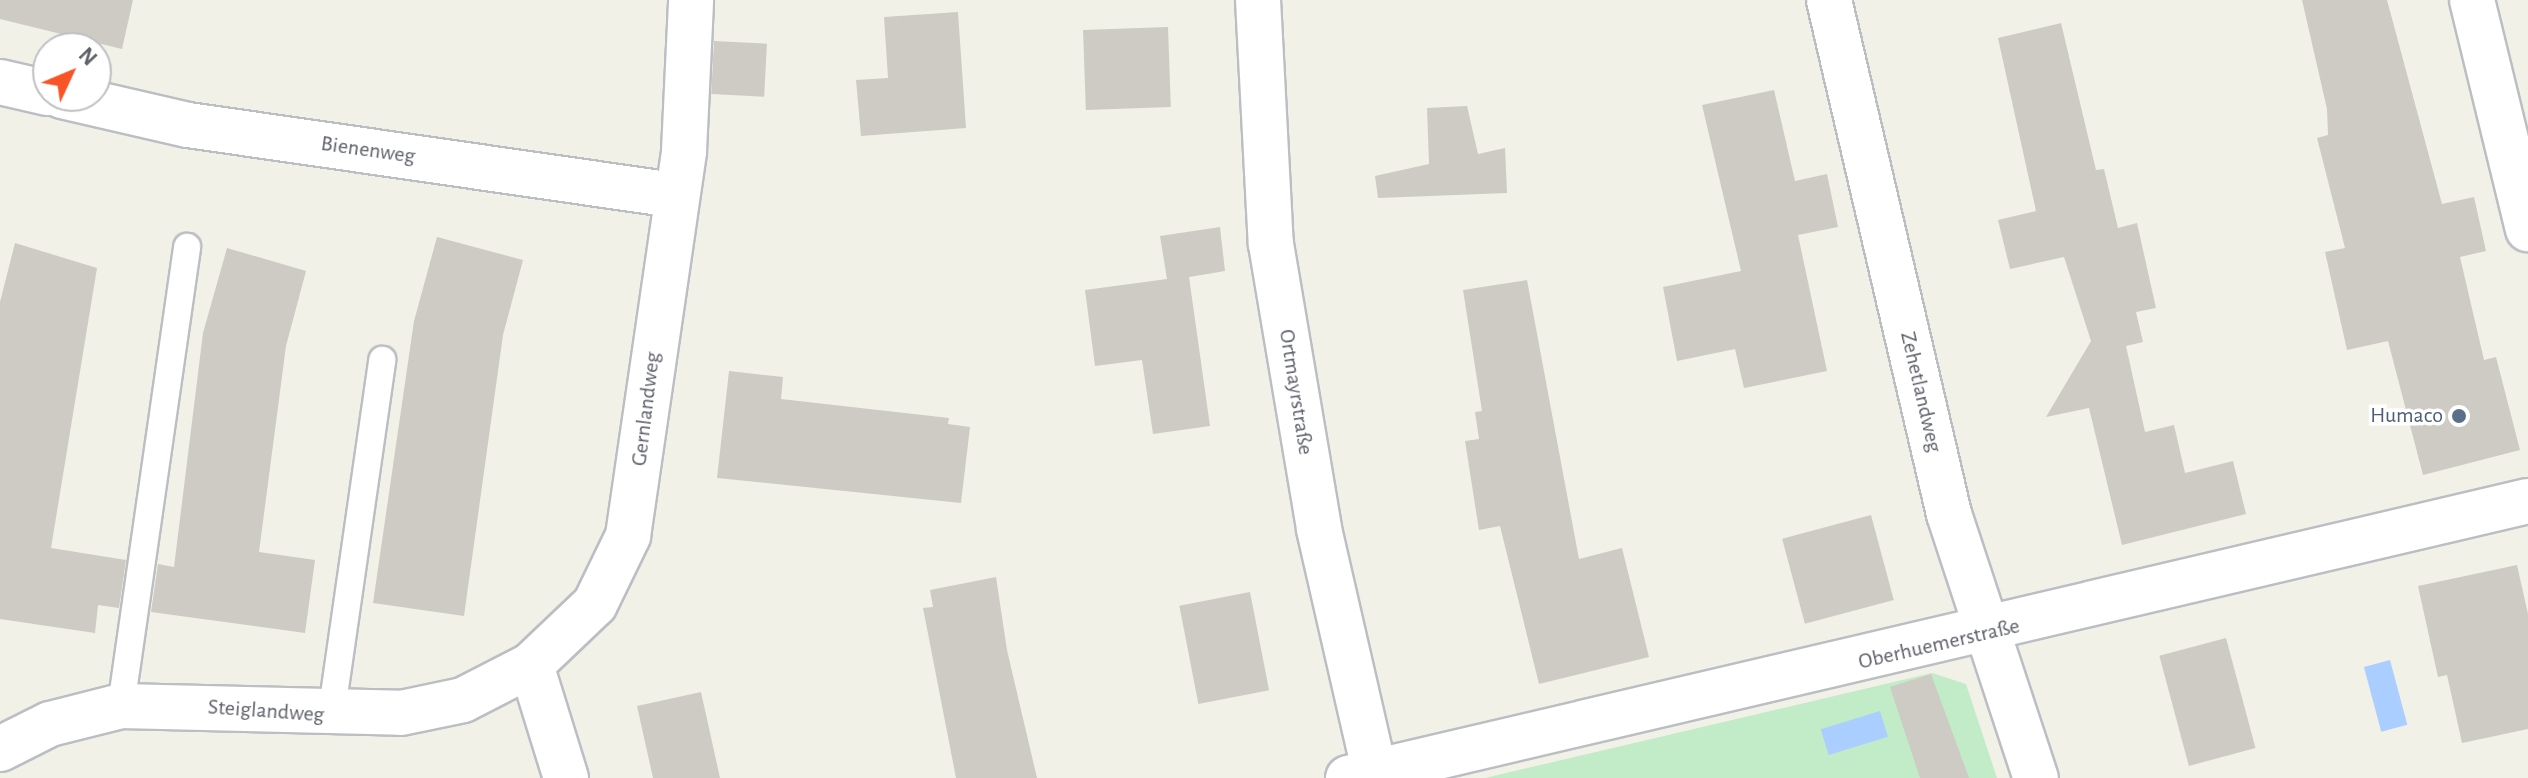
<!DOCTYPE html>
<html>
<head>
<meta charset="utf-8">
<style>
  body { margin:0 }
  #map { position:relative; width:2528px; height:778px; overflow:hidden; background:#f2f1e7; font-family:"Alegreya Sans",sans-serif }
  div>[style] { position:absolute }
  .green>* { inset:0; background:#c2ebc8 }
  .water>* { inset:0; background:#aaceff; transform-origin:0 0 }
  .building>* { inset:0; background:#cdcbc4; transform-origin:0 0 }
  .roads { filter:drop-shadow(2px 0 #bbbec3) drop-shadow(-2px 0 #bbbec3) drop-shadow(0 2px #bbbec3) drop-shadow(0 -2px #bbbec3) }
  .service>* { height:26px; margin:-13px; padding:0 13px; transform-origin:13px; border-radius:13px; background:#fff }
  .minor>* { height:44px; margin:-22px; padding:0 22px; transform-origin:22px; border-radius:22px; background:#fff }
  .dots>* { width:22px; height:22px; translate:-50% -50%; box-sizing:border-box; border:4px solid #fff; border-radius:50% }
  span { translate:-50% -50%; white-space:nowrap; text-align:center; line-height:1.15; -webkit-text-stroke:7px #fff; paint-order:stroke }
  .street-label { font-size:22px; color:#5e6169 }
  .service-label { font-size:22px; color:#4e5e75 }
  .right { translate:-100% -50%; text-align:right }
  .north { position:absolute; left:32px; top:32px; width:80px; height:80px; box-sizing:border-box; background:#fff; border:2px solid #bfc0c3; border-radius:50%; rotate:46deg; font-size:22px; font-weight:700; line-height:32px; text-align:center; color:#5e6169 }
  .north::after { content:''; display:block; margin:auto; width:28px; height:36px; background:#f95426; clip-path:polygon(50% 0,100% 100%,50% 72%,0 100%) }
</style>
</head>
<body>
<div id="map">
  <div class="green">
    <i style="clip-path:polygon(1932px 673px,1966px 684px,1997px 778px,1485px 778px)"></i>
  </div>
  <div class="water">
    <i style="left:2390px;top:660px;width:67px;height:27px;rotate:75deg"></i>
    <i style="left:1880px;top:711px;width:27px;height:62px;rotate:73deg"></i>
  </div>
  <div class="building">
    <i style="clip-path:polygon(0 0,133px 0,122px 49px,0 19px)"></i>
    <i style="clip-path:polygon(2302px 0,2387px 0,2442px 204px,2474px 197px,2486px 251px,2460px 257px,2484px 360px,2496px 357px,2520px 450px,2423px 475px,2388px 341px,2347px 350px,2325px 252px,2345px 248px,2317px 138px,2328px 135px,2327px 109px)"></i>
    <i style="clip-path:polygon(958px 12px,966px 128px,861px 136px,856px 80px,888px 78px,884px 17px)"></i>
    <i style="clip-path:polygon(2061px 23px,2096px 170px,2104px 169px,2118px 228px,2137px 223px,2156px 308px,2136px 312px,2143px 342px,2126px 346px,2145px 432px,2174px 425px,2185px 473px,2233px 461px,2246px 514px,2122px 545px,2089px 408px,2046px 417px,2091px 341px,2064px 257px,2010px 269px,1998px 220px,2036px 211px,1998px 38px)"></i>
    <i style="left:1168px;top:27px;width:80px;height:85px;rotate:88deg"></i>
    <i style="left:714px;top:41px;width:53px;height:53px;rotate:3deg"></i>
    <i style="clip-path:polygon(1774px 90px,1795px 181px,1827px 174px,1838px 227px,1798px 235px,1827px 371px,1744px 388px,1735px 349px,1677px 361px,1663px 287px,1741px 271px,1702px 105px)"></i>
    <i style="clip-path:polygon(1467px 106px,1478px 154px,1505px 148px,1507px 193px,1378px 198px,1375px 176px,1429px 164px,1427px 108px)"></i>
    <i style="clip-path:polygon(1220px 227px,1225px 271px,1189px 277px,1210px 426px,1153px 434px,1142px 360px,1095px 366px,1085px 290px,1167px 279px,1160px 236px)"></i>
    <i style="clip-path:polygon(437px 237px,523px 260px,503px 335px,464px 616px,373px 603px,414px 321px)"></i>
    <i style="clip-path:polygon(15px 243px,97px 268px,51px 548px,126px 560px,119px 608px,98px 605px,95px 633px,0 619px,0 302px)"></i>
    <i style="clip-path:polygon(227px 248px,306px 271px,286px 346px,259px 552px,315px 560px,305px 633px,151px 612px,158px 564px,174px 567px,203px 333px)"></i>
    <i style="clip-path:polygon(1527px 280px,1579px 559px,1622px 548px,1649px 657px,1539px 684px,1500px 526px,1479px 530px,1465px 441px,1479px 439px,1475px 412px,1482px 411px,1463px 290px)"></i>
    <i style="clip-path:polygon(729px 371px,783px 377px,781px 399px,949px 418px,948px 424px,970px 427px,961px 503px,717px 478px)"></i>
    <i style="left:1871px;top:515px;width:88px;height:92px;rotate:75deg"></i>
    <i style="clip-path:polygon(2517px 565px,2528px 614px,2528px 729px,2462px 743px,2447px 675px,2438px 677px,2418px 586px)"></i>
    <i style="clip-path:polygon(996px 577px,1007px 650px,1037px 778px,956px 778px,923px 608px,933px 607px,930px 590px)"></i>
    <i style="left:1250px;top:592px;width:100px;height:72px;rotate:79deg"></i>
    <i style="left:2226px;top:638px;width:114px;height:69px;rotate:75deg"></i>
    <i style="clip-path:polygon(1931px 674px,1969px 778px,1920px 778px,1890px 687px)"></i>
    <i style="clip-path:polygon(701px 692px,720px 778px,653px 778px,637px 706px)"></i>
  </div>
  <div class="roads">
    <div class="service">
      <i style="left:121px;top:706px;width:464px;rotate:-81.8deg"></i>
      <i style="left:331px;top:716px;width:360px;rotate:-81.8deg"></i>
    </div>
    <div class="minor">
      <i style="left:1258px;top:0;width:244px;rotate:87deg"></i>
      <i style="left:1271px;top:244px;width:289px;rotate:80.4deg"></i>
      <i style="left:1319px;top:529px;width:255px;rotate:77.1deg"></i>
      <i style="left:1829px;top:0;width:528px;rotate:76.86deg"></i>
      <i style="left:1949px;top:514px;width:278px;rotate:71.8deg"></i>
      <i style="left:2472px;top:0;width:236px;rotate:76.3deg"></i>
      <i style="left:0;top:82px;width:49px;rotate:12.9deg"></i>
      <i style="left:62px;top:96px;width:129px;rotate:13deg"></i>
      <i style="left:188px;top:125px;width:492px;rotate:8.2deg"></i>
      <i style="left:0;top:749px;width:56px;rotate:-26.6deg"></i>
      <i style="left:50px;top:724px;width:73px;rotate:-14.2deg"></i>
      <i style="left:121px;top:706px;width:280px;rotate:1.4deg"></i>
      <i style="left:401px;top:713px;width:63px;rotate:-11.8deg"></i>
      <i style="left:463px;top:700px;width:76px;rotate:-27.2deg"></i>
      <i style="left:566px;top:778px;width:118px;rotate:-107.2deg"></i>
      <i style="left:531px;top:665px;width:88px;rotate:-43.6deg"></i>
      <i style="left:595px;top:604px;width:76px;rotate:-64.1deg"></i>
      <i style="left:628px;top:536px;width:389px;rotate:-81.7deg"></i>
      <i style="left:684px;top:151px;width:151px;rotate:-87.3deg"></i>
      <i style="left:1348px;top:778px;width:1212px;rotate:-13.21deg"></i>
    </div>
  </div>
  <div class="dots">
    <i style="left:2459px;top:416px;background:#5c6f8a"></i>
  </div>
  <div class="street-label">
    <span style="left:368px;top:150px;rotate:8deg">Bienenweg</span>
    <span style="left:1296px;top:392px;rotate:81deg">Ortmayrstraße</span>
    <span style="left:1921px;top:392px;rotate:77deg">Zehetlandweg</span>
    <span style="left:646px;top:409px;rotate:-83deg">Gernlandweg</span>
    <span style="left:1939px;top:644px;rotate:-13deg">Oberhuemerstraße</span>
    <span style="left:266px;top:711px;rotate:4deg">Steiglandweg</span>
  </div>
  <div class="service-label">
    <span class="right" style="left:2443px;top:416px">Humaco</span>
  </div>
  <div class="north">N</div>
</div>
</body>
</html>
